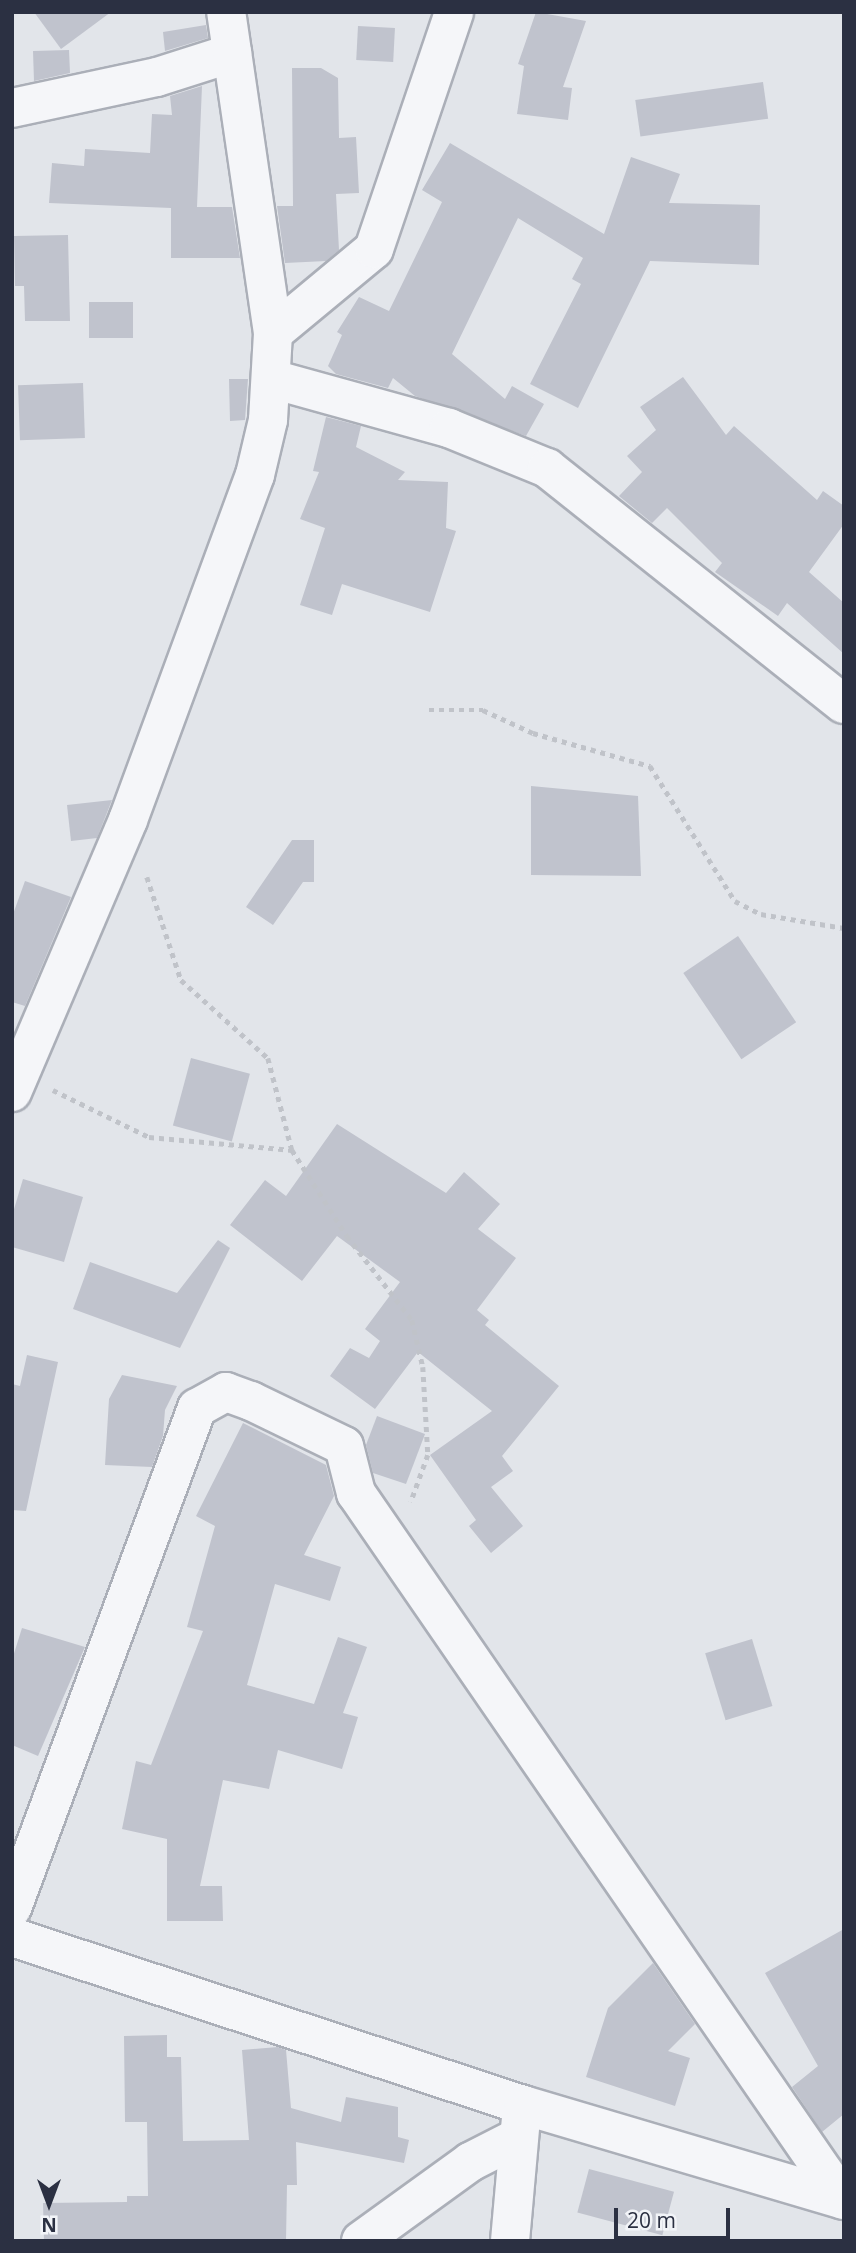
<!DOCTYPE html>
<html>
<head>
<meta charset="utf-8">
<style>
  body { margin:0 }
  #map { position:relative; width:856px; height:2253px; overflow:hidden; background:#e2e5ea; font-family:"Open Sans",sans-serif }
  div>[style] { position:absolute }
  .building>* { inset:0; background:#c0c3cd; transform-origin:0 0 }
  .path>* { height:4.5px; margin-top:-2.25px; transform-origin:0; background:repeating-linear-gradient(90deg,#c0c3c9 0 5px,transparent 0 10px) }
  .roads { filter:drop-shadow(2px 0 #abafb8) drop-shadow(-2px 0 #abafb8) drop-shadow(0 2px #abafb8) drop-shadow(0 -2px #abafb8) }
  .minor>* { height:38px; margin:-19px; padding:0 19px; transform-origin:19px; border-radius:19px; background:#f5f6f9 }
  span { translate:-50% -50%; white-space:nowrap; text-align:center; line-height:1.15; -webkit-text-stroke:7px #f2f4f8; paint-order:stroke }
  .frame { position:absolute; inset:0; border:14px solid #2b3042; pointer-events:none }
  .north { position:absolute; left:14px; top:2169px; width:70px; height:70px; -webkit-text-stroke:5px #f2f4f8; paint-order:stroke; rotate:180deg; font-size:19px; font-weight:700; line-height:28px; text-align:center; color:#2b3042 }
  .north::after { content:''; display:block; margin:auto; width:24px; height:32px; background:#2b3042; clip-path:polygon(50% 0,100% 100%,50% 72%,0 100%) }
  .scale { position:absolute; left:614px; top:2208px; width:116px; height:32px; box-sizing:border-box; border:4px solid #2b3042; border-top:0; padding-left:9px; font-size:21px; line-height:24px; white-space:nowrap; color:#2b3042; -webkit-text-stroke:5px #f2f4f8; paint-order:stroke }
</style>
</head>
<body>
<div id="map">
  <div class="building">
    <i style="clip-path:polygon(34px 12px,111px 12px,61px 49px)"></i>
    <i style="clip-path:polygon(536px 12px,586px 21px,563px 87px,572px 88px,568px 120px,517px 114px,524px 66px,518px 64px)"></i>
    <i style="clip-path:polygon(206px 25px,208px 38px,165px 51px,163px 32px)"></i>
    <i style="left:358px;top:26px;width:37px;height:34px;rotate:3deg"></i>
    <i style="clip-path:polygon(69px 50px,70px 73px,34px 81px,33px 51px)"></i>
    <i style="clip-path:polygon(292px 68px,321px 68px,338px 78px,339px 138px,356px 137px,359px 193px,336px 194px,339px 250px,326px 261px,285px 263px,277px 206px,293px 206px)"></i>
    <i style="left:763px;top:82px;width:37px;height:129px;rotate:82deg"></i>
    <i style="clip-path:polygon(202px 86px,197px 207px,232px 207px,240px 258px,171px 258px,171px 208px,49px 203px,52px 163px,84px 166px,85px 149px,150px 153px,152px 114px,172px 115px,170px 96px)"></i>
    <i style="clip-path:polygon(450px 143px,604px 234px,631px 157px,680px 174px,669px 203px,760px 205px,759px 265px,650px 261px,578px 408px,530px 384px,581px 284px,572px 279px,583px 258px,518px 218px,452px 354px,505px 399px,512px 386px,544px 404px,526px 436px,415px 396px,393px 378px,388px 388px,336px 374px,328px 366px,342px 335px,337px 332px,359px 297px,389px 311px,442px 202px,422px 190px)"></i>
    <i style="clip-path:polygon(68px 235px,70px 321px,25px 321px,24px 286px,15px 286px,14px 236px)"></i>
    <i style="left:89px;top:302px;width:44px;height:36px"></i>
    <i style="clip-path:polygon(683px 377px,726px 435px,734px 426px,817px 500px,823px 491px,844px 506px,844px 524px,809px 572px,844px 603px,844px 654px,787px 603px,778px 616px,715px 572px,722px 563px,667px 508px,652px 523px,619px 496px,642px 472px,627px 456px,656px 430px,640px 407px)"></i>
    <i style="clip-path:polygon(229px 379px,248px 379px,245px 420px,230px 421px)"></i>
    <i style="left:83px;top:383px;width:55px;height:65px;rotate:88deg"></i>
    <i style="clip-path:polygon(326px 417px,361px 426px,356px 447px,405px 472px,398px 480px,448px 482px,446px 528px,456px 531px,430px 612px,342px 584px,332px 615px,300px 605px,325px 528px,300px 519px,319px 472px,313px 471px)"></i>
    <i style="clip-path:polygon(531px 786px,638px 796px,641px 876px,531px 875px)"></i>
    <i style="clip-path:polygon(112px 800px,97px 838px,71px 841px,67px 805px)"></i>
    <i style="clip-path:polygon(292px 840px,314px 840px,314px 882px,303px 882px,273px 925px,246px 907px)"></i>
    <i style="clip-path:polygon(25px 881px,71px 897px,25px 1006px,12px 1002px,12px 917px)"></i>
    <i style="left:738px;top:936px;width:104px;height:66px;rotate:56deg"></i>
    <i style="left:191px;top:1058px;width:61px;height:70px;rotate:15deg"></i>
    <i style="clip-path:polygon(337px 1124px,446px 1193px,464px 1172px,500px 1204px,478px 1229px,516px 1258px,477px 1310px,489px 1320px,485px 1325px,559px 1386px,502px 1456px,513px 1471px,491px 1487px,523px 1526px,491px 1553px,469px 1526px,476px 1520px,430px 1455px,492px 1411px,418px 1352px,375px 1409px,330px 1376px,350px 1348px,369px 1358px,380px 1341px,365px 1329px,400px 1282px,337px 1236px,302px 1281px,230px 1225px,265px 1180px,286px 1196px)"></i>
    <i style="clip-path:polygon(23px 1179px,83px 1197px,64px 1262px,12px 1247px,12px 1216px)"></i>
    <i style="clip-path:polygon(218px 1240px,230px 1248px,180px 1348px,73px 1309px,90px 1262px,177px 1293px)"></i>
    <i style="clip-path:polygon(27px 1355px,58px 1362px,26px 1511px,12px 1510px,12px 1384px,20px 1386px)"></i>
    <i style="clip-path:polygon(122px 1375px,177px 1386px,165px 1410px,163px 1436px,152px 1467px,105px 1465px,109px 1399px)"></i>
    <i style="clip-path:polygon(377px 1416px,425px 1434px,406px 1484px,373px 1473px,366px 1445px)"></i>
    <i style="clip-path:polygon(243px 1423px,326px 1465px,334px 1496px,304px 1555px,341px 1567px,330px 1601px,275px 1584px,247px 1685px,314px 1704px,338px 1637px,367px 1647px,343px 1713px,358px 1717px,342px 1769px,278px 1750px,269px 1789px,223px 1780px,200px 1886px,222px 1886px,223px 1921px,167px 1921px,167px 1839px,122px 1829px,136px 1761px,151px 1765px,203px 1631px,187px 1627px,215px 1526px,196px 1516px)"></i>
    <i style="clip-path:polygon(22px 1628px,85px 1647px,38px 1756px,12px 1745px,12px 1660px)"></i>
    <i style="left:752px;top:1639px;width:70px;height:49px;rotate:73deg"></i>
    <i style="clip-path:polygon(844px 1929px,844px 2114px,822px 2132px,792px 2087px,818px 2066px,765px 1973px)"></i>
    <i style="clip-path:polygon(653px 1963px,695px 2024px,668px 2051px,690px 2058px,675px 2106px,586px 2077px,608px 2008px)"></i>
    <i style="clip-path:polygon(167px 2035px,167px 2057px,181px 2057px,183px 2141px,249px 2140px,242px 2050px,278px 2047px,286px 2050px,291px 2108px,341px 2122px,346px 2097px,398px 2107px,398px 2137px,409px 2140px,404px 2163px,296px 2142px,297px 2185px,287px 2185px,286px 2241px,44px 2241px,43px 2203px,127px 2202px,127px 2196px,148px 2196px,147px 2122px,125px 2122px,124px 2036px)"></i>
    <i style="left:589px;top:2169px;width:88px;height:45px;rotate:15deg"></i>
  </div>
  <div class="path">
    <i style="left:429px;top:710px;width:54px"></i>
    <i style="left:483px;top:710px;width:55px;rotate:24.7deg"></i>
    <i style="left:533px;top:733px;width:122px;rotate:15.8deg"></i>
    <i style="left:650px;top:766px;width:160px;rotate:57.8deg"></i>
    <i style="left:735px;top:901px;width:29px;rotate:27deg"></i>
    <i style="left:761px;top:914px;width:84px;rotate:9.6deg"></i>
    <i style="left:147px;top:877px;width:108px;rotate:71.7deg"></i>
    <i style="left:181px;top:980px;width:117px;rotate:41.9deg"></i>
    <i style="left:268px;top:1058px;width:95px;rotate:75.4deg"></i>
    <i style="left:53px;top:1090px;width:107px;rotate:26.1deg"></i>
    <i style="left:149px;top:1137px;width:144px;rotate:5.2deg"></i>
    <i style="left:292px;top:1150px;width:102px;rotate:57.4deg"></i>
    <i style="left:347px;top:1236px;width:106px;rotate:52.3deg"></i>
    <i style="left:412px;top:1320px;width:48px;rotate:76.8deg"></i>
    <i style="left:423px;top:1367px;width:88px;rotate:86.7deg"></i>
    <i style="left:428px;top:1455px;width:50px;rotate:109.9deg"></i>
  </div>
  <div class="roads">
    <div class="minor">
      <i style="left:12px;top:108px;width:148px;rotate:-12.1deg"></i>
      <i style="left:157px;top:77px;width:79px;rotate:-17.7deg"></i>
      <i style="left:273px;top:333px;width:131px;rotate:-39.7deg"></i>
      <i style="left:374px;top:249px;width:250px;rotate:-71.3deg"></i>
      <i style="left:272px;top:379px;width:184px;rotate:15.5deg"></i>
      <i style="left:449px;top:428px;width:106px;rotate:22.2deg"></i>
      <i style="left:547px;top:468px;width:379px;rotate:38.5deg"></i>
      <i style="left:12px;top:1092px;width:296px;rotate:-66.9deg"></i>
      <i style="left:128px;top:820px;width:368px;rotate:-69.8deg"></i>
      <i style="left:255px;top:475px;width:57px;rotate:-76.7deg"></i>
      <i style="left:268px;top:420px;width:87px;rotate:-86.7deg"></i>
      <i style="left:273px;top:333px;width:324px;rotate:-98.3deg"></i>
      <i style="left:12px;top:1908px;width:533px;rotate:-69.7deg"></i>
      <i style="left:197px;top:1408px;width:33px;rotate:-29deg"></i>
      <i style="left:226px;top:1392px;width:27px;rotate:20deg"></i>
      <i style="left:251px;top:1401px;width:103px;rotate:25.8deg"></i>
      <i style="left:344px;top:1446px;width:49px;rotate:75.7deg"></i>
      <i style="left:356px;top:1493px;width:858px;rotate:55.44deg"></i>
      <i style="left:12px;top:1937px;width:538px;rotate:18.2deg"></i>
      <i style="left:523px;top:2105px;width:335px;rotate:16.5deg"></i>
      <i style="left:361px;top:2241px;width:135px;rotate:-35.9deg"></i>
      <i style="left:470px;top:2162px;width:55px;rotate:-27deg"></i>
      <i style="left:510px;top:2241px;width:124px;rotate:-84.9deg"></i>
    </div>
  </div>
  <div class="frame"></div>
  <div class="north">N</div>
  <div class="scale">20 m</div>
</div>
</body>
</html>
